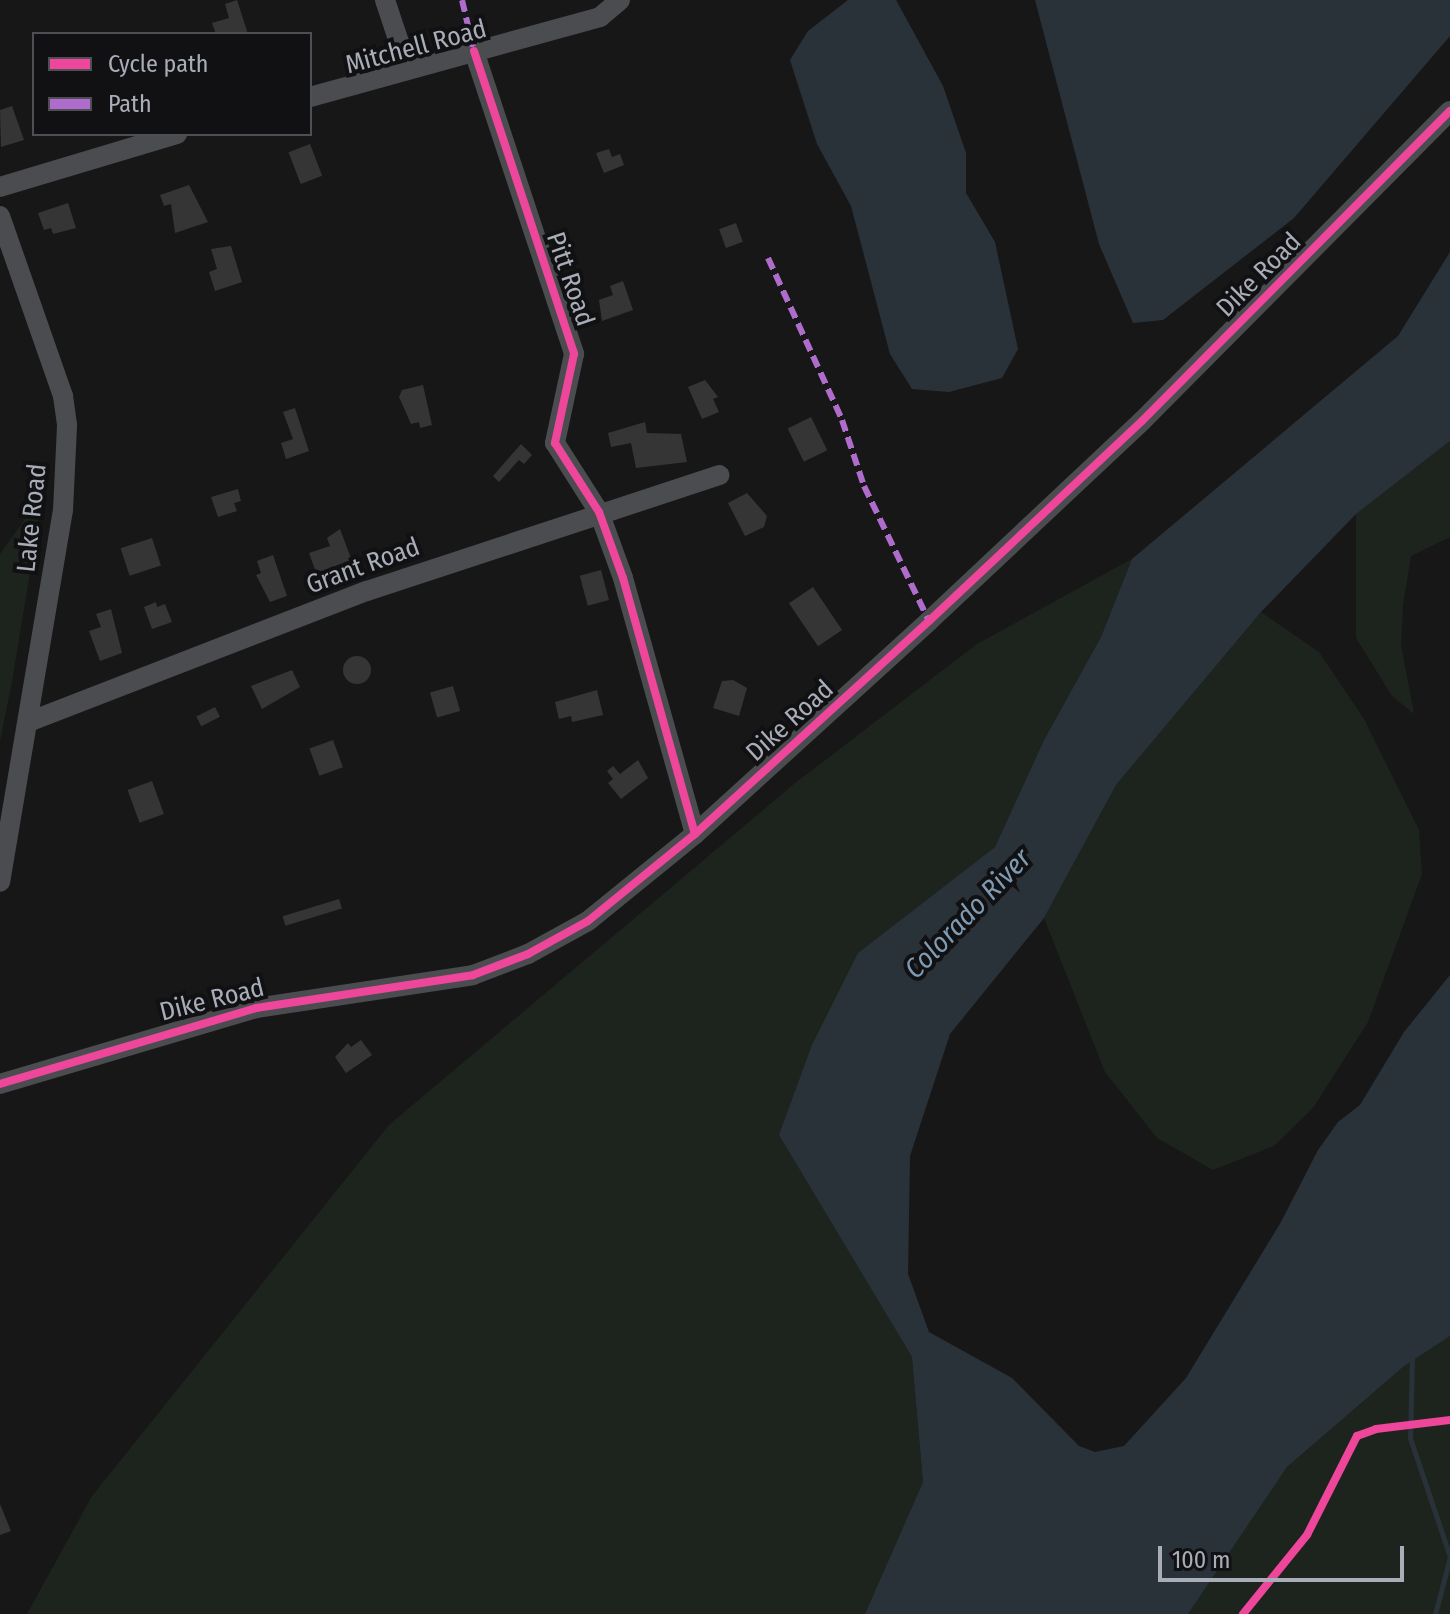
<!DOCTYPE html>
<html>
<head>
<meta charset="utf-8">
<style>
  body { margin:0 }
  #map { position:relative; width:1450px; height:1614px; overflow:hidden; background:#171717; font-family:"Fira Sans Condensed",sans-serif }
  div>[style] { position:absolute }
  .green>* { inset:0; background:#1d241e }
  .water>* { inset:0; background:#2a3239 }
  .stream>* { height:5px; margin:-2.5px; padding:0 2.5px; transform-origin:2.5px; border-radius:2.5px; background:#2a3239 }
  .building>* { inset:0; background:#353536; transform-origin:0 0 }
  .round { border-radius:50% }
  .minor>* { height:20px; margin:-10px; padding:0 10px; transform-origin:10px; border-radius:10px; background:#4b4c50 }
  .quiet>* { height:6px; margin-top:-3px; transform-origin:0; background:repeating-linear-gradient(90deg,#b06ccc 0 12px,transparent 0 18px) }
  .cycleway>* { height:8px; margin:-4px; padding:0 4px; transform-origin:4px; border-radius:4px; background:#ed469a }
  span { translate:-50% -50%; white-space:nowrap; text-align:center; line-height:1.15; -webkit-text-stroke:8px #111113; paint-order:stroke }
  .street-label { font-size:26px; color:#a8adb8 }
  .water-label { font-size:28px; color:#7f9bb3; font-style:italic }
  .legend { position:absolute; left:32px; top:32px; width:280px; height:104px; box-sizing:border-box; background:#111113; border:2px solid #4d4f55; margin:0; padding:10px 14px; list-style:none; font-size:24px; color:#a8adb8 }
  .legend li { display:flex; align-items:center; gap:16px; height:40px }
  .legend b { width:40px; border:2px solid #4d4f55 }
  .scale { position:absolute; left:1158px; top:1546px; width:246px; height:36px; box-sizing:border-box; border:4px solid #a8adb8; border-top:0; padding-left:10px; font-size:24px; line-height:28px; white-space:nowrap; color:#a8adb8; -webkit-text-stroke:6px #111113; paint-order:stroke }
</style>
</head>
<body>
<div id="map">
  <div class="green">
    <i style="clip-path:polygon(1450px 441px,1450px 537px,1411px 556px,1403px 605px,1401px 645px,1414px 714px,1392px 696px,1356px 638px,1356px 514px)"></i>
    <i style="clip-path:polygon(43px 494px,12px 682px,0 741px,0 554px)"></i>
    <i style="clip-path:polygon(1132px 559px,1101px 637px,1044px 740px,995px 847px,858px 953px,779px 1135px,912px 1357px,923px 1482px,865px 1614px,27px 1614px,92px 1496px,389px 1125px,794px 784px,977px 644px)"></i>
    <i style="clip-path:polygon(1261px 612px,1319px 652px,1364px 719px,1419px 830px,1422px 874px,1368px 1022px,1313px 1108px,1274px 1146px,1213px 1170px,1157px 1138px,1105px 1072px,1044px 918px,1116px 785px)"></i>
    <i style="clip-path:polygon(1450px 1336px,1450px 1614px,1188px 1614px,1287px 1467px,1403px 1367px)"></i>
  </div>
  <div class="water">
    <i style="clip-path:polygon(848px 0,896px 0,943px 86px,966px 153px,966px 193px,995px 242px,1018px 349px,1002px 378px,949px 392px,912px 389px,890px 354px,851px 206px,817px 144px,790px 60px,808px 31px)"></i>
    <i style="clip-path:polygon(1035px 0,1450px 0,1450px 36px,1294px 218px,1163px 320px,1133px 323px,1099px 244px)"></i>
    <i style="clip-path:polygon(1450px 252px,1450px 441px,1356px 514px,1261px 612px,1116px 785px,1044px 918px,950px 1034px,910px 1156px,908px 1274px,929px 1332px,1012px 1378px,1079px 1446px,1095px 1452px,1124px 1446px,1186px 1378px,1281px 1222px,1318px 1150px,1338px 1122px,1360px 1105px,1404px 1032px,1450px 975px,1450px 1336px,1403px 1367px,1287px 1467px,1188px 1614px,865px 1614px,923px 1482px,912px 1357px,779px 1135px,812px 1045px,858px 953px,995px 847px,1044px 740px,1101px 637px,1132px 559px,1398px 336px)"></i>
  </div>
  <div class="stream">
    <i style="left:1412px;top:1357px;width:81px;rotate:91.4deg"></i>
    <i style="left:1410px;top:1438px;width:126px;rotate:71.4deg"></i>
    <i style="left:1450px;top:1557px;width:59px;rotate:104.7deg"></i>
  </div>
  <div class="building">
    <i style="clip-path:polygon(237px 0,248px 34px,216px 34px,212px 23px,229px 18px,225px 4px)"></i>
    <i style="clip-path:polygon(12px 106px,24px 140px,1px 147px,0 110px)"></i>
    <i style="left:310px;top:144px;width:34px;height:23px;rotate:69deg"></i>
    <i style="clip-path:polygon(609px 149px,612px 157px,620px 154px,624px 165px,604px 173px,596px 153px)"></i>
    <i style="clip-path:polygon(189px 185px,208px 222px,175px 233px,171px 204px,164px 206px,160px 195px)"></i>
    <i style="clip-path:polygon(68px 203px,76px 228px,53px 234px,51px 228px,44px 230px,38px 213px)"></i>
    <i style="left:736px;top:223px;width:20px;height:18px;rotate:70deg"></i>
    <i style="clip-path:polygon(231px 246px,242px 282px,215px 291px,209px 272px,217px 269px,211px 249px)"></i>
    <i style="clip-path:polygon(623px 281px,633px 310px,602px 321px,599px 300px,613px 295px,610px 286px)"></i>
    <i style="clip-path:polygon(705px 380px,718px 397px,713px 399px,719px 412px,702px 419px,688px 387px)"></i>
    <i style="clip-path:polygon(423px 385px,432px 425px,420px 428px,419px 422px,411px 424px,399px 397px,402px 390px)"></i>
    <i style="clip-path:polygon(295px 408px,309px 451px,286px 459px,281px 443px,293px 439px,283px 412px)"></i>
    <i style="left:811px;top:417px;width:37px;height:26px;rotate:64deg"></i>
    <i style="clip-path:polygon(645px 422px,647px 433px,681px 434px,687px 462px,636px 468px,631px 443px,611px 447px,608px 433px)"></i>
    <i style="clip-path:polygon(521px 444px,532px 455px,524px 464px,519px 460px,499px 482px,493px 476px)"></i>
    <i style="clip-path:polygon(238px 489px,241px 501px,234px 503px,237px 511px,218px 517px,211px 497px)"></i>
    <i style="clip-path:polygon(747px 493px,767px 516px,764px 527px,745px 536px,728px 503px)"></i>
    <i style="clip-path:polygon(340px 529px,355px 569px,319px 581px,309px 553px,330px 546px,327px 538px)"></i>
    <i style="left:152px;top:538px;width:29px;height:33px;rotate:72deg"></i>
    <i style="clip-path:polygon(273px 555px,287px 596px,270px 602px,256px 575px,261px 573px,257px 561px)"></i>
    <i style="left:601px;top:570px;width:31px;height:22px;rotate:75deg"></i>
    <i style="left:813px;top:587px;width:52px;height:29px;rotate:56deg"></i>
    <i style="clip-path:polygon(156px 602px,157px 607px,165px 604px,172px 622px,152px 629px,144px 607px)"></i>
    <i style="clip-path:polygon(111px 609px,122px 653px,100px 661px,89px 631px,101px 627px,96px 614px)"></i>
    <i class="round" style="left:343px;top:656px;width:28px;height:28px"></i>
    <i style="clip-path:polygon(292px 670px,300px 687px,262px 709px,251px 686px)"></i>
    <i style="clip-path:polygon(733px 680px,747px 688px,739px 716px,713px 708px,722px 681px)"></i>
    <i style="left:453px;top:686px;width:26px;height:24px;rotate:74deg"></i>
    <i style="clip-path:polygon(597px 690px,603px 715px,572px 722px,571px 716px,559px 719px,555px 702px)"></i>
    <i style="left:215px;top:707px;width:11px;height:21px;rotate:63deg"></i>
    <i style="left:333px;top:740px;width:29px;height:25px;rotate:70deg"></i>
    <i style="clip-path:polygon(638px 760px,648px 778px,621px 799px,608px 783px,613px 779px,607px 771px,613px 766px,620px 774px)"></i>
    <i style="left:152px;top:781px;width:35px;height:26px;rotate:70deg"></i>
    <i style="left:339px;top:899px;width:10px;height:59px;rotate:73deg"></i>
    <i style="clip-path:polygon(361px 1040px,372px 1055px,346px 1073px,335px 1057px,348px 1043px,351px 1047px)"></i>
    <i style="clip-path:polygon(0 1504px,11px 1531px,0 1535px)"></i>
  </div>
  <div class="minor">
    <i style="left:385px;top:0;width:73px;rotate:71.6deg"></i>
    <i style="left:474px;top:51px;width:319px;rotate:71.7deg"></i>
    <i style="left:574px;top:354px;width:91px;rotate:102.1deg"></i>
    <i style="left:555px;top:443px;width:82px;rotate:57.5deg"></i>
    <i style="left:599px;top:512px;width:70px;rotate:70deg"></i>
    <i style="left:623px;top:578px;width:266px;rotate:74.3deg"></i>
    <i style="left:310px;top:97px;width:301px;rotate:-15.4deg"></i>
    <i style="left:600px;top:17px;width:26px;rotate:-40deg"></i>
    <i style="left:0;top:187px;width:185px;rotate:-16.7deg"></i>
    <i style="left:0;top:216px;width:191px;rotate:70.7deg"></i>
    <i style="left:63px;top:396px;width:30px;rotate:82deg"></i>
    <i style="left:67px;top:426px;width:84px;rotate:92.7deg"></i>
    <i style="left:63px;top:510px;width:377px;rotate:99.6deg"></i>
    <i style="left:31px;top:721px;width:360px;rotate:-21.2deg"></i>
    <i style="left:367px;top:591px;width:371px;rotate:-18.2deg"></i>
    <i style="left:0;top:1084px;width:267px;rotate:-16.5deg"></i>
    <i style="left:256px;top:1008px;width:219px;rotate:-8.6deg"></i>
    <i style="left:473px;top:975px;width:59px;rotate:-20.9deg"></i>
    <i style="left:528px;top:954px;width:68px;rotate:-28.8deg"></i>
    <i style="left:588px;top:921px;width:138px;rotate:-39.1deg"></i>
    <i style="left:695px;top:834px;width:316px;rotate:-42.3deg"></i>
    <i style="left:929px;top:621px;width:292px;rotate:-43.2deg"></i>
    <i style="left:1142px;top:421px;width:437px;rotate:-45.2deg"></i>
  </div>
  <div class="quiet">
    <i style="left:462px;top:0;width:52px;rotate:76.8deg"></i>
    <i style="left:768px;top:258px;width:178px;rotate:65.4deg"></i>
    <i style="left:842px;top:420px;width:70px;rotate:71.6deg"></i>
    <i style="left:864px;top:486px;width:150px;rotate:64.3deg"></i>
  </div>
  <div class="cycleway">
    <i style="left:474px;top:51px;width:319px;rotate:71.7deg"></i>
    <i style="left:574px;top:354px;width:91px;rotate:102.1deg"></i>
    <i style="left:555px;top:443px;width:82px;rotate:57.5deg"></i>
    <i style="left:599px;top:512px;width:70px;rotate:70deg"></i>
    <i style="left:623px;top:578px;width:266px;rotate:74.3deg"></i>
    <i style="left:0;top:1084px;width:267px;rotate:-16.5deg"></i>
    <i style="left:256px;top:1008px;width:219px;rotate:-8.6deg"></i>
    <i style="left:473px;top:975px;width:59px;rotate:-20.9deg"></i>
    <i style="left:528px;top:954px;width:68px;rotate:-28.8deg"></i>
    <i style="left:588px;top:921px;width:138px;rotate:-39.1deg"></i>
    <i style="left:695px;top:834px;width:316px;rotate:-42.3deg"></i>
    <i style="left:929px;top:621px;width:292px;rotate:-43.2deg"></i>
    <i style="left:1142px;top:421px;width:437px;rotate:-45.2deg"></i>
    <i style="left:1243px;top:1614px;width:102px;rotate:-51deg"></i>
    <i style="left:1307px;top:1535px;width:111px;rotate:-63.2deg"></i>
    <i style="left:1357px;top:1436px;width:20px;rotate:-20deg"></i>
    <i style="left:1376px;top:1429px;width:75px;rotate:-6.9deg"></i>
  </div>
  <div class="street-label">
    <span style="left:416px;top:47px;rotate:-15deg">Mitchell Road</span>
    <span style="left:1259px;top:275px;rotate:-45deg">Dike Road</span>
    <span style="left:570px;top:279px;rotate:71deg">Pitt Road</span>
    <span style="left:32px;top:518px;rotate:-84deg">Lake Road</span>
    <span style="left:363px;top:566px;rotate:-20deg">Grant Road</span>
    <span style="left:790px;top:721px;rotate:-42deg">Dike Road</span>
    <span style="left:212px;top:1000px;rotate:-14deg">Dike Road</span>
  </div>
  <div class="water-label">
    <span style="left:968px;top:914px;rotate:-46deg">Colorado River</span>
  </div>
  <ul class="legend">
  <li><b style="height:10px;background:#ed469a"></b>Cycle path</li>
  <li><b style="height:10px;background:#b06ccc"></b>Path</li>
  </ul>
  <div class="scale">100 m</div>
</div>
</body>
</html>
